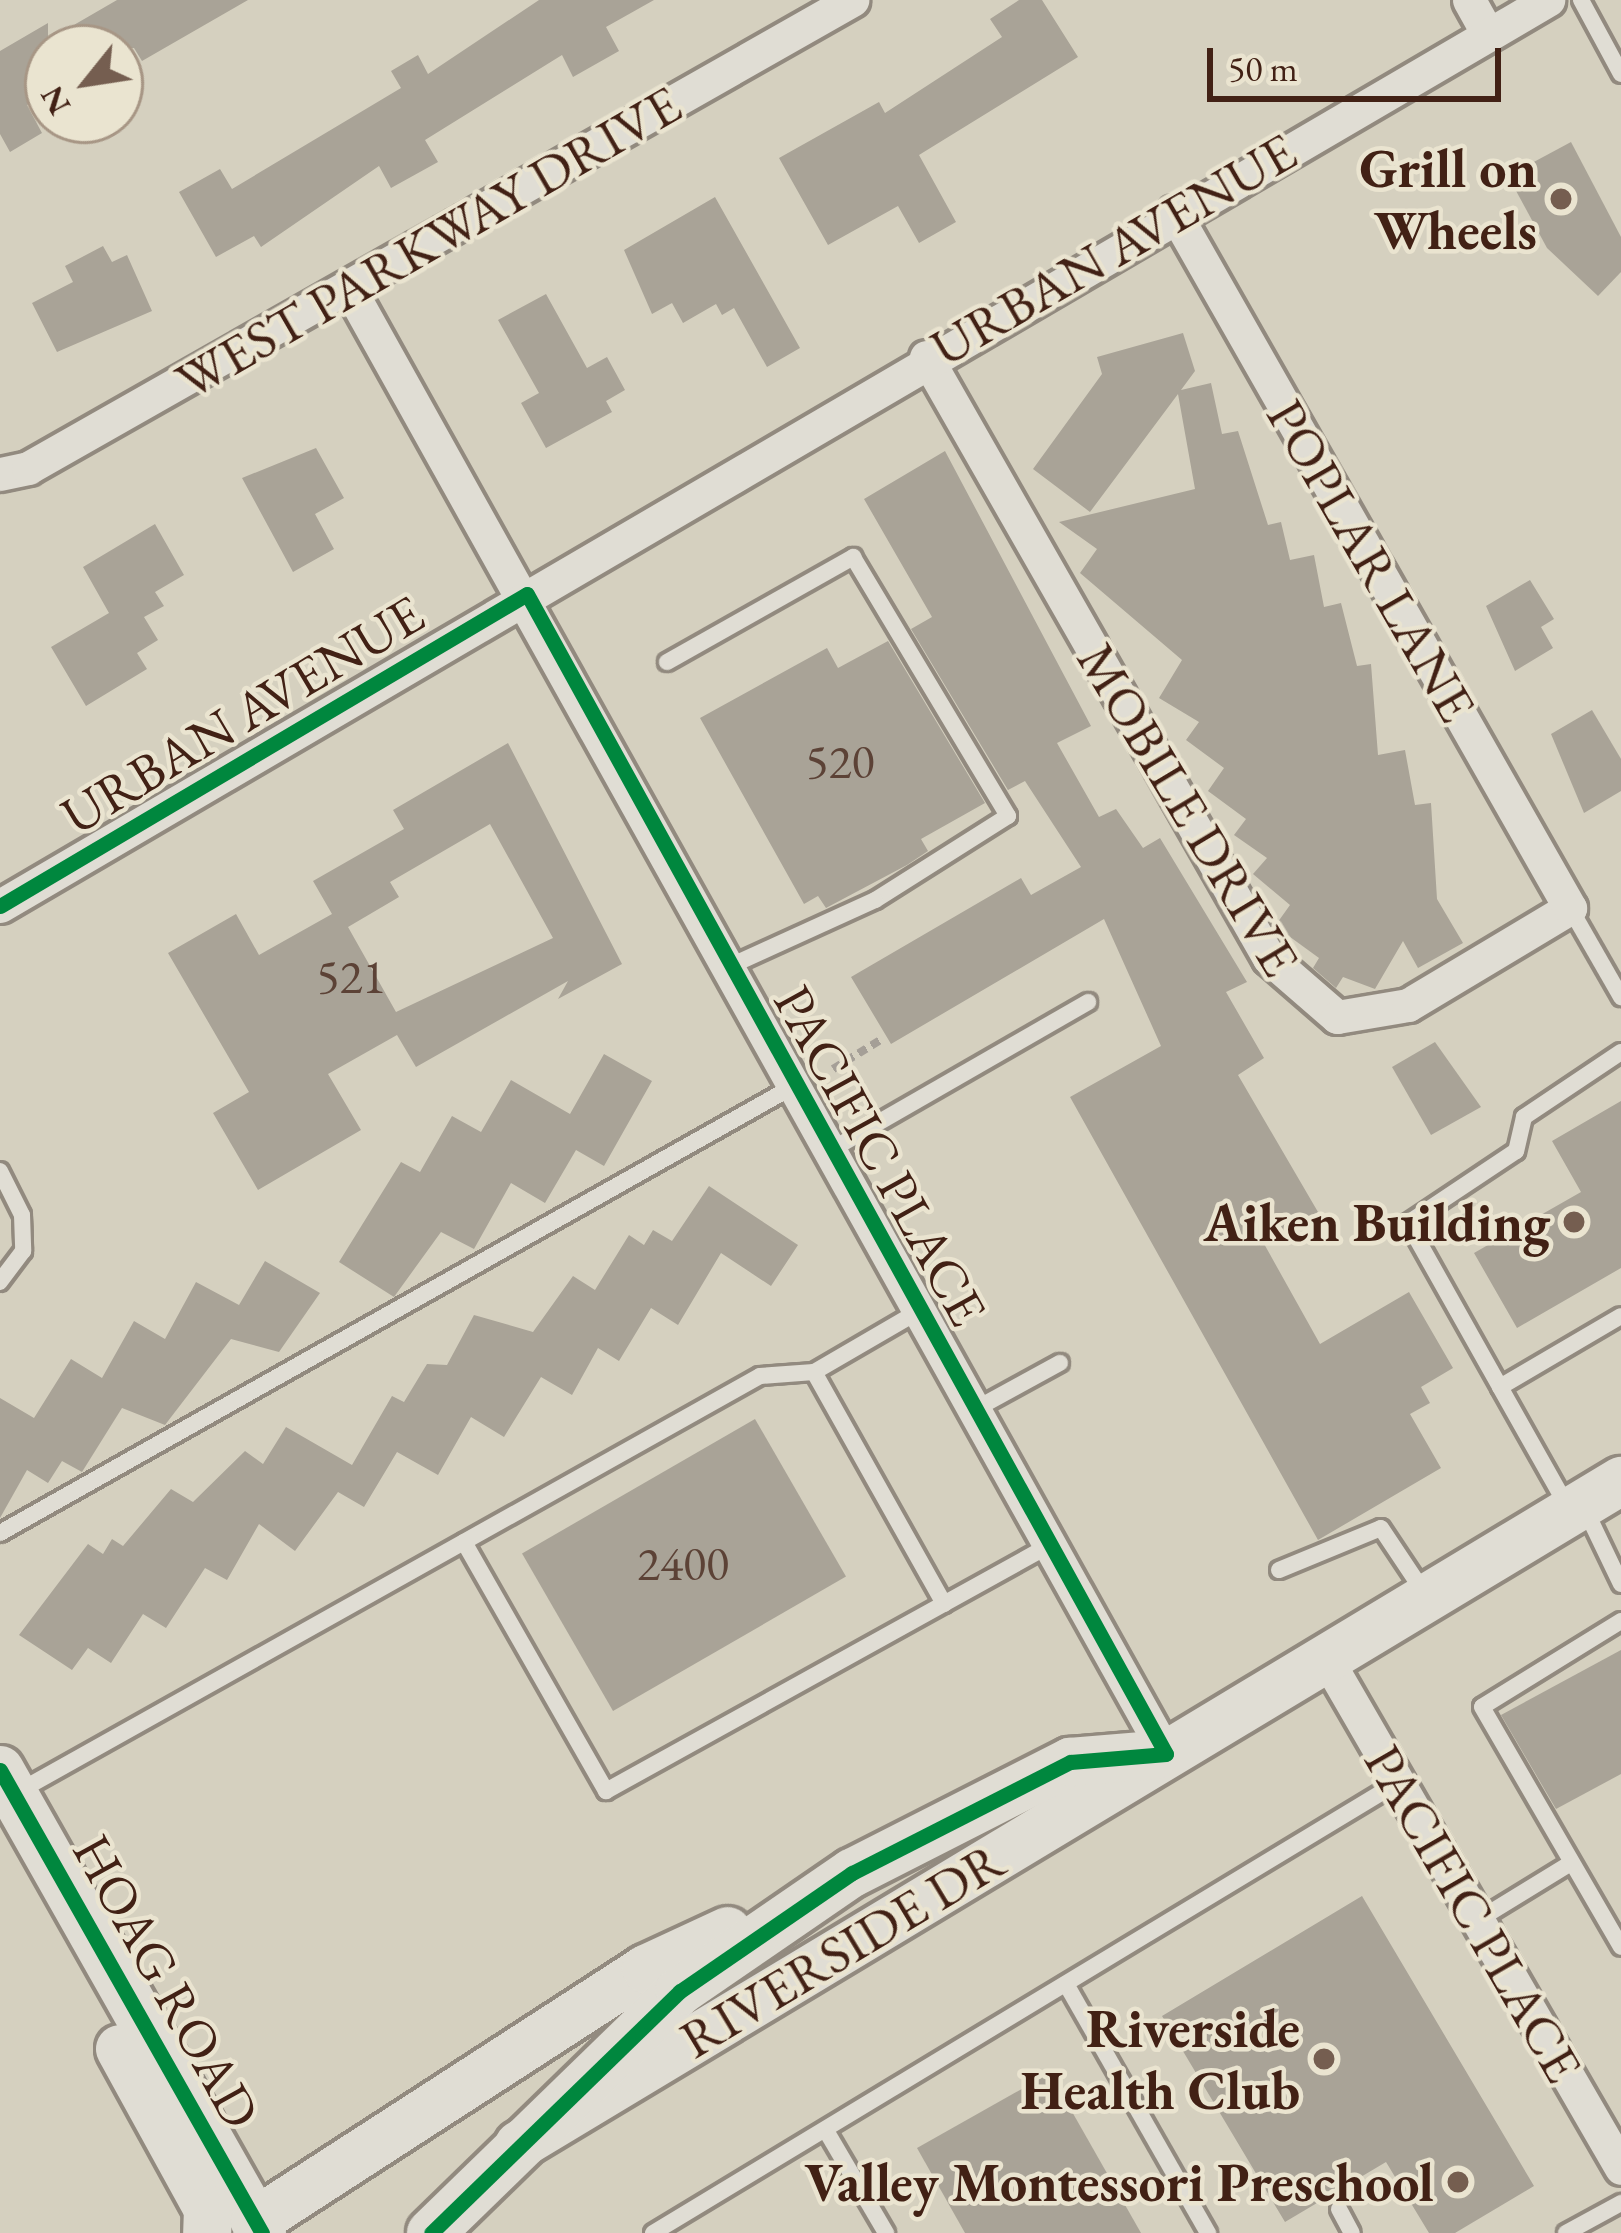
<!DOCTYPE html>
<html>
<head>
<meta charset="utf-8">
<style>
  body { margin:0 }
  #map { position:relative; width:1621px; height:2233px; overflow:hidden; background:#d5d0bf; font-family:"EB Garamond",serif }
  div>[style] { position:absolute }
  .building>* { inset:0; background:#a9a397; transform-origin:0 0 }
  .path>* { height:8px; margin-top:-4px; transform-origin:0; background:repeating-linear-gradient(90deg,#a59f97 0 9px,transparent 0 15px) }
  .roads { filter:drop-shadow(3px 0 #928a7f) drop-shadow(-3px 0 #928a7f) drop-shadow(0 3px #928a7f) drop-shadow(0 -3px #928a7f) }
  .lane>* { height:16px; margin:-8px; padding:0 8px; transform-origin:8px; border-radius:8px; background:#e0ddd4 }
  .street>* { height:33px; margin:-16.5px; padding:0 16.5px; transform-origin:16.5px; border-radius:16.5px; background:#e0ddd4 }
  .secondary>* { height:48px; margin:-24px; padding:0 24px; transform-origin:24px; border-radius:24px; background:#e0ddd4 }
  .cycleway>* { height:15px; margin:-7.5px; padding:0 7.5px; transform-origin:7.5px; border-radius:7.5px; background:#00873e }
  .dots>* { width:33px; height:33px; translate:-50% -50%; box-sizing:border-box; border:6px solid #eae4d0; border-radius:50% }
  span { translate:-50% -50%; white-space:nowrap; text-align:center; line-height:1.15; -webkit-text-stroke:9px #eae4d0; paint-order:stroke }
  .number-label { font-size:48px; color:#5c4236 }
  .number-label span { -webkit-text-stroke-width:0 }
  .poi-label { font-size:54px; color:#422115; font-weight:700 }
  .right { translate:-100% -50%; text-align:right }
  .street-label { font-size:54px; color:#422115 }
  .north { position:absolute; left:24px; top:24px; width:120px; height:120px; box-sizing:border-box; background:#eae4d0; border:3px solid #a79685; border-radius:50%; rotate:240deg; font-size:33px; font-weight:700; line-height:48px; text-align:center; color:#422115 }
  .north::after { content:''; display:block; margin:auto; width:42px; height:54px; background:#755e50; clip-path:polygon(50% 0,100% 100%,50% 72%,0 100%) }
  .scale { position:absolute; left:1207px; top:48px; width:294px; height:54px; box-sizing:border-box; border:6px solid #422115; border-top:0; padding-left:15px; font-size:36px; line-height:42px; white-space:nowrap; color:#422115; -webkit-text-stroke:9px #eae4d0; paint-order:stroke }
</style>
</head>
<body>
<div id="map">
  <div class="building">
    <i style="clip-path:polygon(117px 0,248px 0,142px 61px,134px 48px,48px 48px,48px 93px,27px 105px,42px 133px,10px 152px,0 134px,0 51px,48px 23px,48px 40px)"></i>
    <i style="clip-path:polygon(539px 0,654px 0,606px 27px,619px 51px,573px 77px,562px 55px,425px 140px,438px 162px,391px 188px,379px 166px,261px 247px,254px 236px,216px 257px,179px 192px,220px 169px,232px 189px,401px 88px,391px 71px,418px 55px,428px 74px)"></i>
    <i style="clip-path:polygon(1019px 0,1042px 0,1078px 57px,919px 155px,956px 222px,919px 243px,898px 206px,828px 245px,779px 158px,879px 102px,885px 113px,1002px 37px,990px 19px)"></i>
    <i style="clip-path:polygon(1571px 142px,1621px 237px,1621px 272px,1598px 296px,1547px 248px,1508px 176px)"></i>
    <i style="clip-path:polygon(715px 197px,800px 348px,767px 367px,734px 308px,722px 315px,716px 304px,683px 323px,672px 303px,652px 314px,624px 250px)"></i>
    <i style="clip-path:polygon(103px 246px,112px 262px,127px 255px,152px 311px,57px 352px,32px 303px,73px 282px,65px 266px)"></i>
    <i style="clip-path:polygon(546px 294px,587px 368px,607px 357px,625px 390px,606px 401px,612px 412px,546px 448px,521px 403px,539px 393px,498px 320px)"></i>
    <i style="clip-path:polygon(1183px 333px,1195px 371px,1181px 390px,1211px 383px,1222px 434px,1238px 431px,1268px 525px,1281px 522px,1290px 560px,1314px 555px,1324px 607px,1341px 603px,1357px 666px,1371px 664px,1378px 755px,1405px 750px,1415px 805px,1431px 803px,1437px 899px,1463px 943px,1418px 968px,1403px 941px,1375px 989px,1343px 977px,1336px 988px,1313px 968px,1319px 958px,1275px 926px,1290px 905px,1253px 874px,1267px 858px,1234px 835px,1246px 819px,1208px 791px,1224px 768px,1186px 740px,1199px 722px,1159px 698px,1182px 660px,1080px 573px,1097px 549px,1059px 522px,1195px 489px,1178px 394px,1090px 512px,1033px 469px,1102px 374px,1097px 357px)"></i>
    <i style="clip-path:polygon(316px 448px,344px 498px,315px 514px,334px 549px,293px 572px,242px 478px)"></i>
    <i style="clip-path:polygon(945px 451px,1091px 726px,1057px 743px,1099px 817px,1116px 809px,1143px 848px,1160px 838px,1247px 982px,1226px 992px,1264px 1058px,1238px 1075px,1318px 1212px,1263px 1242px,1320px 1344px,1409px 1292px,1453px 1368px,1421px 1387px,1430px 1403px,1410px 1414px,1441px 1468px,1318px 1540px,1070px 1097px,1161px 1046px,1104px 919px,891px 1044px,851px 977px,1021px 878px,1031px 895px,1081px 867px,1025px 781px,1008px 790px,911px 629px,932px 617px,864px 499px)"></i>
    <i style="clip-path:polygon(155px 524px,184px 575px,155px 592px,164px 606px,144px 617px,158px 640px,137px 653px,147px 669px,86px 706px,51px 647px,109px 613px,83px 567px)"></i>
    <i style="clip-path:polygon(1530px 580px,1554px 619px,1541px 627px,1553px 648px,1515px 671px,1486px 606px)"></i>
    <i style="clip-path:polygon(888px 641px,985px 803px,921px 839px,928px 851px,907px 865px,826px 908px,818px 896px,804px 904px,700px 718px,827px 648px,838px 668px)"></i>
    <i style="clip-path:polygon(1592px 710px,1621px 759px,1621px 791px,1584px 813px,1551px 734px)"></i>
    <i style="clip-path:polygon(evenodd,508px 743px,622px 964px,558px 999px,568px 981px,416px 1067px,397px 1035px,328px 1074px,361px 1130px,258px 1190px,213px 1113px,249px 1092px,168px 953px,236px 914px,259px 955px,332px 914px,313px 881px,404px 829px,393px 810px,508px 743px,490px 824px,553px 938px,396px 1012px,348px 927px,399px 897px,390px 882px,490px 824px)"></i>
    <i style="clip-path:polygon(1435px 1042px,1481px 1107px,1431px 1135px,1392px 1067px)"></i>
    <i style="clip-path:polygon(604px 1054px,652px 1081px,604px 1166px,576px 1150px,545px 1203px,511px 1183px,474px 1249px,441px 1232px,394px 1297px,339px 1262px,401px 1162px,420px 1172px,452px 1116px,481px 1132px,511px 1080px,570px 1114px)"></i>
    <i style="clip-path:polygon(1621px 1101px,1621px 1268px,1517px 1328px,1474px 1253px,1581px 1192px,1552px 1141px)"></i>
    <i style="clip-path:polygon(709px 1186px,798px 1245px,771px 1286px,721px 1253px,678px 1325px,651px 1308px,619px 1361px,598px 1348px,572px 1395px,541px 1377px,504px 1437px,471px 1417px,438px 1475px,397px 1452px,364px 1507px,338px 1492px,295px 1551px,259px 1524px,227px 1580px,205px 1568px,166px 1628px,143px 1614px,111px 1663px,88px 1648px,72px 1670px,19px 1635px,88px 1544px,103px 1554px,112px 1539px,123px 1546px,171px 1489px,193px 1502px,245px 1451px,263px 1464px,286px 1427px,352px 1465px,392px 1396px,404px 1402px,427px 1364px,447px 1365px,474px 1315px,533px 1332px,573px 1276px,595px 1290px,629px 1235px,644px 1245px,653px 1230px,672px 1241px)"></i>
    <i style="clip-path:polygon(265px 1261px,320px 1293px,279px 1352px,231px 1339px,165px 1425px,122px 1408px,82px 1472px,62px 1461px,48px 1483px,27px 1470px,0 1518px,0 1398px,34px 1418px,71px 1359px,102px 1378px,134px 1321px,165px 1339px,196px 1282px,239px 1305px)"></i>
    <i style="left:755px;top:1419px;width:182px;height:269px;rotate:60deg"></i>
    <i style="clip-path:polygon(1621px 1650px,1621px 1774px,1556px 1809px,1501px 1715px)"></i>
    <i style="clip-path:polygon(1362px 1896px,1534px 2186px,1455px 2233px,1429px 2233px,1386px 2162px,1285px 2222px,1162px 2016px)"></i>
    <i style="clip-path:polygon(1050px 2073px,1141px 2233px,965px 2233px,917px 2148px)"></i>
  </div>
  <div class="path">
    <i style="left:833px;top:1069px;width:57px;rotate:-31.5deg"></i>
  </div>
  <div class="roads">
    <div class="lane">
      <i style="left:1581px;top:0;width:84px;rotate:61.6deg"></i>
      <i style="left:667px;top:662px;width:214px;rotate:-29.4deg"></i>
      <i style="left:853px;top:557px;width:302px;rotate:59.1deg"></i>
      <i style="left:1008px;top:816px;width:157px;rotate:147.7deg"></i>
      <i style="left:875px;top:900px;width:159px;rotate:155.5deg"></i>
      <i style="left:1570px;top:908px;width:103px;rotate:60.2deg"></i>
      <i style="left:1621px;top:1052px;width:117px;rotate:146.2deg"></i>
      <i style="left:1524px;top:1117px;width:35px;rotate:103deg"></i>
      <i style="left:1516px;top:1151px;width:130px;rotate:146.3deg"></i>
      <i style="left:1408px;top:1223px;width:188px;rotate:60.7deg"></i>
      <i style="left:1500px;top:1387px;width:140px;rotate:-30.4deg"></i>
      <i style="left:829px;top:1151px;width:299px;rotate:-29.9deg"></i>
      <i style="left:0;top:1171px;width:49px;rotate:63.4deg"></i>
      <i style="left:22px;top:1215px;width:36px;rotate:88deg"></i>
      <i style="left:23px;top:1251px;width:39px;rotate:127deg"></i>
      <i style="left:919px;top:1311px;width:121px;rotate:149.8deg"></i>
      <i style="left:814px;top:1372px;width:266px;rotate:60.7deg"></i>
      <i style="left:1500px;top:1387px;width:137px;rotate:60.6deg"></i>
      <i style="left:974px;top:1410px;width:98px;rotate:-28.7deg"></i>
      <i style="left:1585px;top:1509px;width:83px;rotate:64.4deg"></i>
      <i style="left:0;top:1533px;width:911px;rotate:-29.38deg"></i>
      <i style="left:464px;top:1542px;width:287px;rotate:60.3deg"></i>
      <i style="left:606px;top:1791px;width:508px;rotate:-28.99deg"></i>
      <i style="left:1279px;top:1570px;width:110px;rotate:-22.4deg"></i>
      <i style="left:1381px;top:1528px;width:79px;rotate:56.3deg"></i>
      <i style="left:1621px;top:1621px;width:163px;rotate:148.3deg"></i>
      <i style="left:1482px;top:1707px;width:277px;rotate:59.9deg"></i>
      <i style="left:14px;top:1794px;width:855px;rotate:-29.26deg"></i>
      <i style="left:760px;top:1376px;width:54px;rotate:-4.2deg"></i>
      <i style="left:1478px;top:1920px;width:109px;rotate:-31.5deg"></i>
      <i style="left:1066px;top:1984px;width:287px;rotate:60.3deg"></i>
      <i style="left:828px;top:2134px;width:115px;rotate:59.6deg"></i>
      <i style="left:1339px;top:2209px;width:27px;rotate:62deg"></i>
      <i style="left:653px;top:2233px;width:872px;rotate:-31.16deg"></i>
      <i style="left:1566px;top:2233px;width:63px;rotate:-28.6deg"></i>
    </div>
    <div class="street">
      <i style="left:1469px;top:0;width:39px;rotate:61deg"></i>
      <i style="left:349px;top:288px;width:1678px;rotate:60.87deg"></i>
      <i style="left:926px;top:357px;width:692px;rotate:60.29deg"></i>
      <i style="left:1269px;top:958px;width:90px;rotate:40.9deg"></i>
      <i style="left:1337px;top:1017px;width:72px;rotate:-9.6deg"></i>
      <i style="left:1408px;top:1005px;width:189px;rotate:-30.9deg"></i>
      <i style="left:1570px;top:908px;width:801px;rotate:-119.64deg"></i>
      <i style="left:0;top:474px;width:29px;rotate:-12deg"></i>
      <i style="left:28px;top:468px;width:948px;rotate:-29.59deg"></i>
      <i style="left:0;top:906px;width:1794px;rotate:-30.34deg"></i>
      <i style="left:1326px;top:1658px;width:589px;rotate:59.95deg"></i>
    </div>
    <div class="secondary">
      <i style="left:0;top:1770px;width:532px;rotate:60.5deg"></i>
      <i style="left:120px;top:2049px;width:183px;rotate:61.2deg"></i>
      <i style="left:208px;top:2209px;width:24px;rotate:92deg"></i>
      <i style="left:519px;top:2145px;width:1287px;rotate:-31.07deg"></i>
      <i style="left:255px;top:2222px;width:466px;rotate:-32.9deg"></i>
      <i style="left:646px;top:1969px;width:90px;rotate:-24.9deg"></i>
      <i style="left:431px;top:2233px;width:347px;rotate:-44.2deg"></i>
      <i style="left:680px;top:1991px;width:209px;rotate:-34.5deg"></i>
      <i style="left:852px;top:1873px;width:245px;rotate:-27deg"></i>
      <i style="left:1070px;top:1762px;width:85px;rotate:-4.7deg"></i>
    </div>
  </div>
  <div class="cycleway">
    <i style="left:0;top:906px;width:612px;rotate:-30.63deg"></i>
    <i style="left:527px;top:594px;width:1324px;rotate:61.15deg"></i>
    <i style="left:1166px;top:1754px;width:96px;rotate:175.2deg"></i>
    <i style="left:1070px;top:1762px;width:245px;rotate:153deg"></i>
    <i style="left:852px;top:1873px;width:209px;rotate:145.5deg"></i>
    <i style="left:680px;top:1991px;width:347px;rotate:135.8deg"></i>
    <i style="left:0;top:1770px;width:532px;rotate:60.5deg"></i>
  </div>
  <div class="dots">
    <i style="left:1561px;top:199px;background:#755e50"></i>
    <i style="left:1574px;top:1222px;background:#755e50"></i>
    <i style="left:1324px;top:2059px;background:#755e50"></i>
    <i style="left:1458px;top:2182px;background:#755e50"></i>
  </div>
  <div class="number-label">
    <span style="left:840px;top:762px">520</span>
    <span style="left:351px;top:977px">521</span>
    <span style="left:683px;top:1564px">2400</span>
  </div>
  <div class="poi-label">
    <span class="right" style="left:1537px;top:199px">Grill on<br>Wheels</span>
    <span class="right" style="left:1550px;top:1222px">Aiken Building</span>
    <span class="right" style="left:1300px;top:2059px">Riverside<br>Health Club</span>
    <span class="right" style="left:1434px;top:2182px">Valley Montessori Preschool</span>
  </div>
  <div class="street-label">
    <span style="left:428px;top:242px;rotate:-30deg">WEST PARKWAY DRIVE</span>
    <span style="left:1113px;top:249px;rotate:-30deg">URBAN AVENUE</span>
    <span style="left:1372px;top:560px;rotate:60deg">POPLAR LANE</span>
    <span style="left:242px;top:714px;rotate:-31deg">URBAN AVENUE</span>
    <span style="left:1189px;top:809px;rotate:59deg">MOBILE DRIVE</span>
    <span style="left:881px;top:1155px;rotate:61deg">PACIFIC PLACE</span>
    <span style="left:1474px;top:1913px;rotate:60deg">PACIFIC PLACE</span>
    <span style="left:842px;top:1949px;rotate:-31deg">RIVERSIDE DR</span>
    <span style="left:167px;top:1981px;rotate:61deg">HOAG ROAD</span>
  </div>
  <div class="north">N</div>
  <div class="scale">50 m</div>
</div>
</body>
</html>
